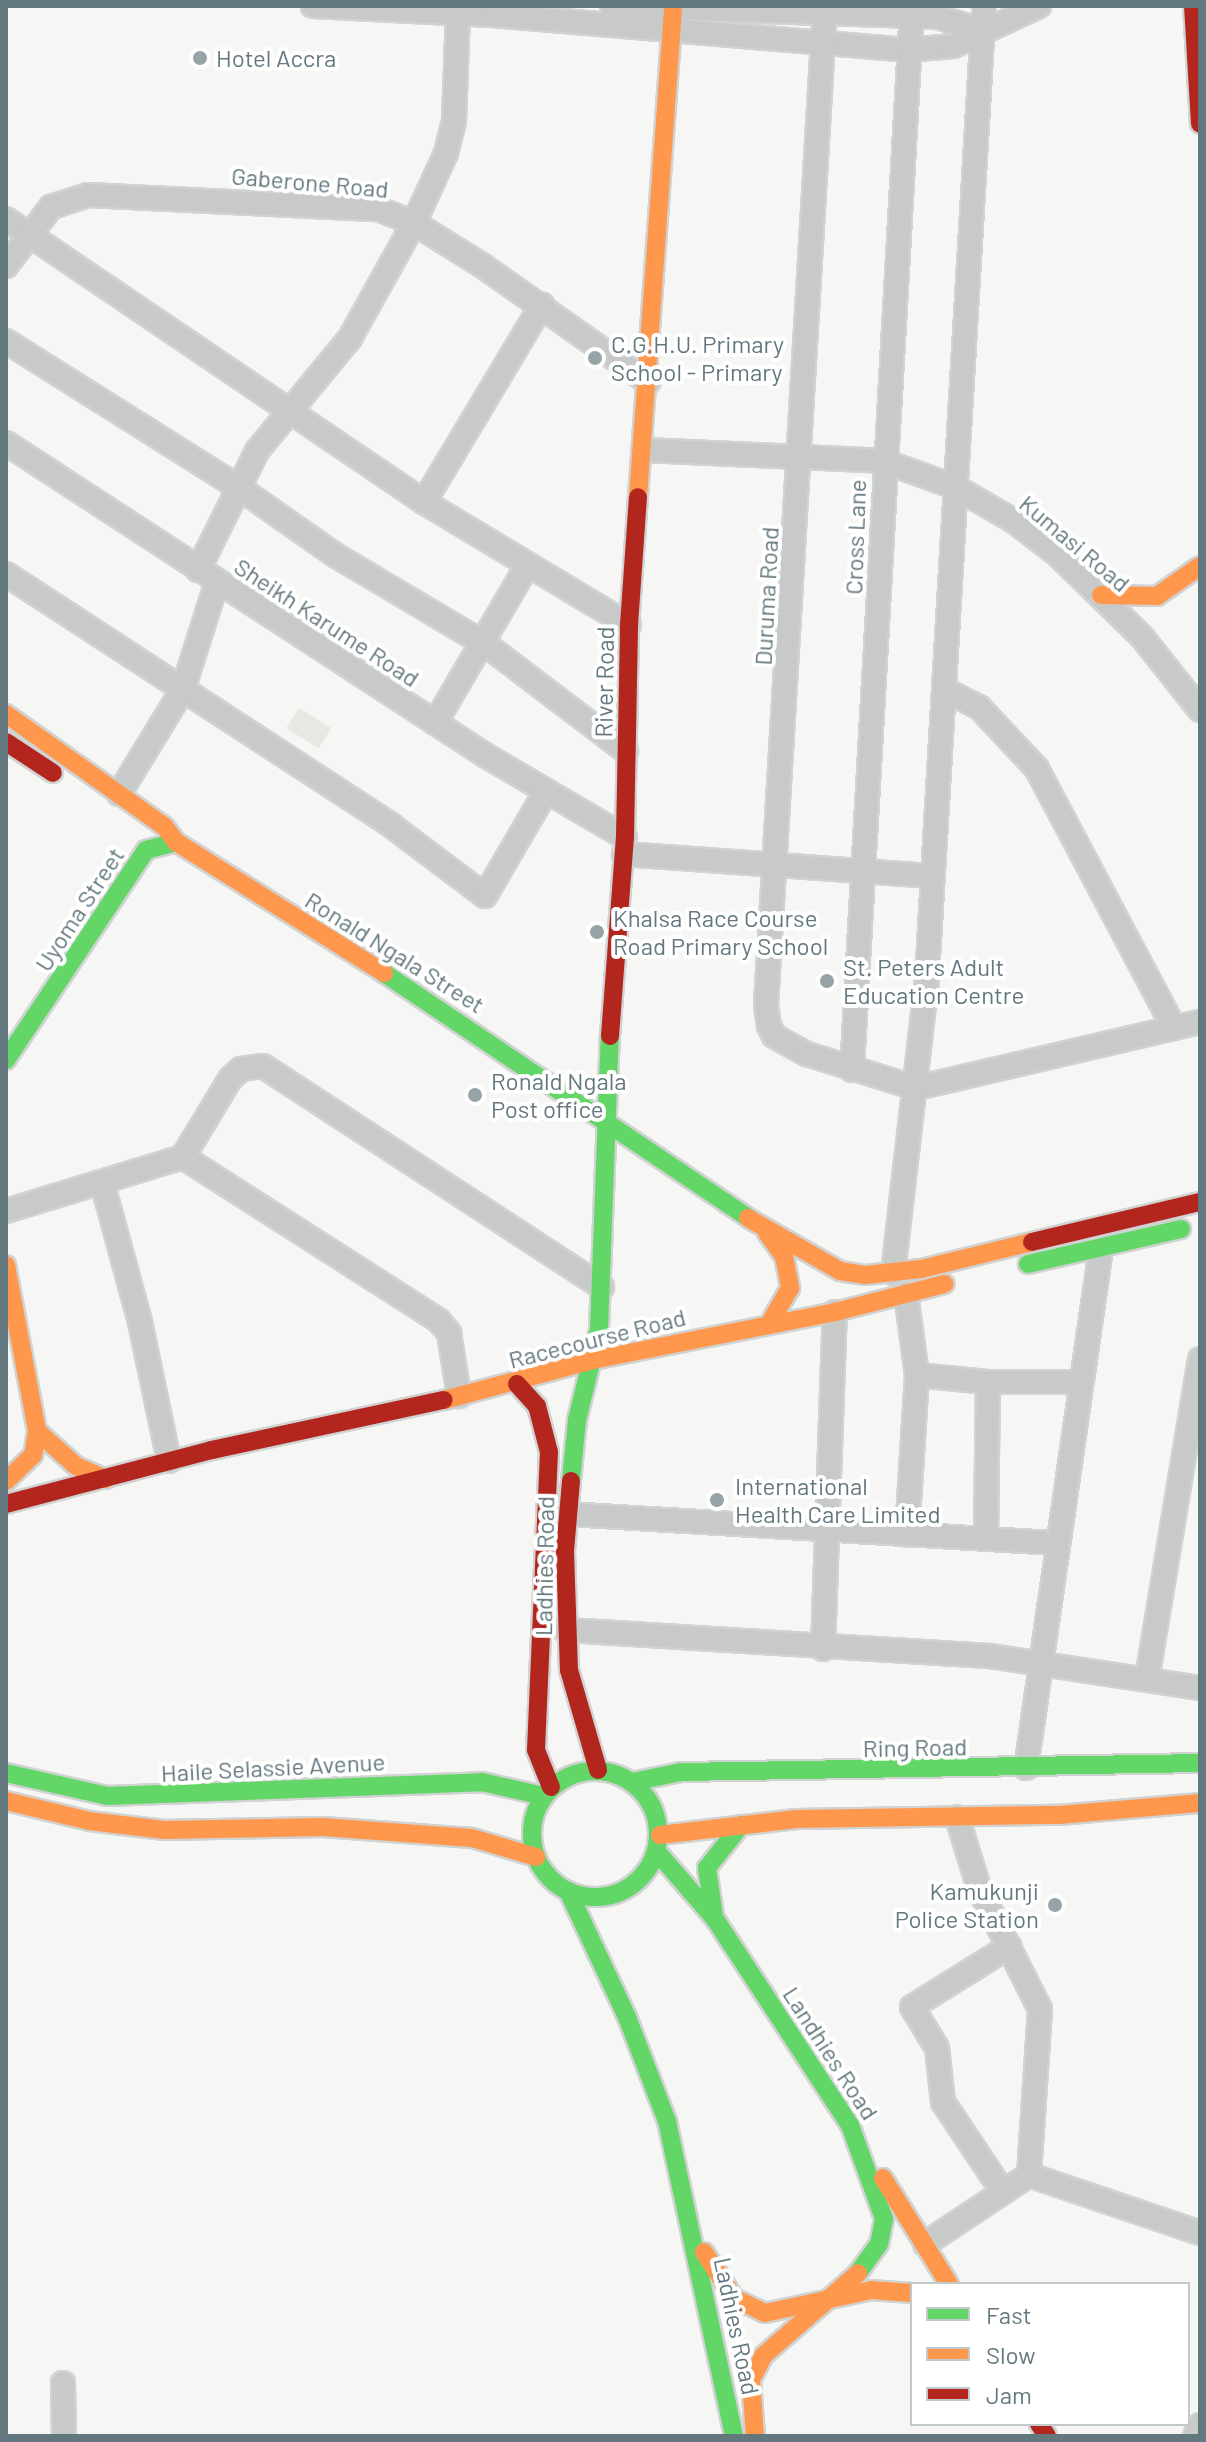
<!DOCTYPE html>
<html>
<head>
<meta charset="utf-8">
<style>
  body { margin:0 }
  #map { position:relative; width:1206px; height:2442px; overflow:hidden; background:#f6f6f5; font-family:Barlow,sans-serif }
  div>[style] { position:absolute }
  .green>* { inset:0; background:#e6e8e2; transform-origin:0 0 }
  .roads { filter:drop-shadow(2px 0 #d1d3d3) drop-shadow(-2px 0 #d1d3d3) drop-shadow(0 2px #d1d3d3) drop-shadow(0 -2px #d1d3d3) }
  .street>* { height:22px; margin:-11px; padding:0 11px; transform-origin:11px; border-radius:11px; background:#c8caca }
  .fast>* { height:18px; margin:-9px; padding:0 9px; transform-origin:9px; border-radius:9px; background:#63d668 }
  .fast>.ring { margin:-9px; padding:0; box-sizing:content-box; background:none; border:18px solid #63d668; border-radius:50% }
  .slow>* { height:18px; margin:-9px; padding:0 9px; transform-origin:9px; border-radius:9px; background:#ff974d }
  .jam>* { height:18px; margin:-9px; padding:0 9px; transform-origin:9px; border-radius:9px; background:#b3261e }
  .dots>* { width:22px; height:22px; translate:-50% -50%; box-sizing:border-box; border:4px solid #fff; border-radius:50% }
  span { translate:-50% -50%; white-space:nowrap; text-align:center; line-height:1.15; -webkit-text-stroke:8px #fff; paint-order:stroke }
  .poi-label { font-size:24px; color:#63787e }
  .left { translate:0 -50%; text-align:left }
  .right { translate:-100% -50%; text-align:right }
  .street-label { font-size:24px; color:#63787e }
  .frame { position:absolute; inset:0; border:8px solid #63787e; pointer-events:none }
  .legend { position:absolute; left:910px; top:2282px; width:280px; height:144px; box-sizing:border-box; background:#fff; border:2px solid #c1c9cb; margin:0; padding:10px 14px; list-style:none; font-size:24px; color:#63787e }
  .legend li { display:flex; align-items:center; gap:16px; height:40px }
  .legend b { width:40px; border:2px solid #c1c9cb }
</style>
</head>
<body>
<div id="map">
  <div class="green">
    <i style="left:299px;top:708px;width:38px;height:24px;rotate:32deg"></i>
  </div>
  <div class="roads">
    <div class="street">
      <i style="left:313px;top:6px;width:179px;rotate:2.9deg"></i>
      <i style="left:492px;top:15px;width:417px;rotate:4.8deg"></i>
      <i style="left:908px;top:50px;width:45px;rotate:-5.1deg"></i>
      <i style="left:953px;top:46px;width:95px;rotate:-24.9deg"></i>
      <i style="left:612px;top:6px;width:325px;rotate:1.9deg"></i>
      <i style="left:937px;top:17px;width:46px;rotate:16.5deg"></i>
      <i style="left:825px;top:6px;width:1001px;rotate:93.38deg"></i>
      <i style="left:766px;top:1005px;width:21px;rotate:82deg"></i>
      <i style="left:769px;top:1026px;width:11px;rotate:63deg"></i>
      <i style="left:774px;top:1036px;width:38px;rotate:29deg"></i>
      <i style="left:807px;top:1054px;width:114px;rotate:17.3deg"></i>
      <i style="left:916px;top:1088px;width:292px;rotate:-13.1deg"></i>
      <i style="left:6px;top:219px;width:505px;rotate:34.1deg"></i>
      <i style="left:424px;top:502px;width:239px;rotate:31deg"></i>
      <i style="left:6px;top:266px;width:74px;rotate:-52.7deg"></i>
      <i style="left:51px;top:207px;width:39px;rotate:-18deg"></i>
      <i style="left:88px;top:195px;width:290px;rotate:2.8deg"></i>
      <i style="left:378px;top:209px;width:39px;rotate:21deg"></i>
      <i style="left:414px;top:223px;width:81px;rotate:31.9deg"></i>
      <i style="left:483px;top:266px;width:202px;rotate:35.1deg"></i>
      <i style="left:6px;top:341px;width:274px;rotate:32.2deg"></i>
      <i style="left:238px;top:487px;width:118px;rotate:35deg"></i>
      <i style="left:335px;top:555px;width:174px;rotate:30.7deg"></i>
      <i style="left:485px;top:644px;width:177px;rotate:37.2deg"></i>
      <i style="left:6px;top:443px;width:572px;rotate:33.08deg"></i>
      <i style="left:485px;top:755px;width:162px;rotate:30.4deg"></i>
      <i style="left:644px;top:450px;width:239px;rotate:2.6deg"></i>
      <i style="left:883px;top:461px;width:77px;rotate:19.9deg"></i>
      <i style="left:955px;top:487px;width:68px;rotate:30deg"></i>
      <i style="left:1014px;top:521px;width:54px;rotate:37.5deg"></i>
      <i style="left:1057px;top:554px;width:119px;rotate:44.3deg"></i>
      <i style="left:1142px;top:637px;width:93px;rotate:51.5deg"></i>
      <i style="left:424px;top:502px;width:230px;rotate:-59.1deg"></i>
      <i style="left:198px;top:570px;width:133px;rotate:-63.6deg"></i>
      <i style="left:257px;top:451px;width:146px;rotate:-50.5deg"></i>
      <i style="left:350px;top:338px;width:132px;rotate:-60.9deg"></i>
      <i style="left:414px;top:223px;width:77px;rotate:-65.4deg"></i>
      <i style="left:446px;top:153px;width:33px;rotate:-76deg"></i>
      <i style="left:454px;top:121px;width:108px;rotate:-87.9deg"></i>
      <i style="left:6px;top:574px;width:461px;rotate:33.1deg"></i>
      <i style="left:392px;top:826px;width:116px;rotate:37deg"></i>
      <i style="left:485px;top:896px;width:121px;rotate:-59.8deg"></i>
      <i style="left:945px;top:690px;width:38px;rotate:27deg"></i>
      <i style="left:979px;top:707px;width:85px;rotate:46.9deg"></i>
      <i style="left:1037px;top:769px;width:293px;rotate:62.1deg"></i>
      <i style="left:435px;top:723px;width:182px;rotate:-59.6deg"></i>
      <i style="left:119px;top:794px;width:123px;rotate:-58.6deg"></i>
      <i style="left:183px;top:689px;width:112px;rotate:-72.4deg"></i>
      <i style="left:624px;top:854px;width:309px;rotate:4.1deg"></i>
      <i style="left:852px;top:1070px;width:1066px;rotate:-86.77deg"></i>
      <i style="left:183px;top:1157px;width:91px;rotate:-58.9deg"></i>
      <i style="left:230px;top:1079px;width:15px;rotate:-42deg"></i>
      <i style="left:241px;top:1069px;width:22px;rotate:-8deg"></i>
      <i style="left:263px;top:1066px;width:405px;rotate:33.1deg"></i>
      <i style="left:102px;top:1182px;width:145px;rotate:74.8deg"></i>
      <i style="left:140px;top:1322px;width:142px;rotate:78.2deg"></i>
      <i style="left:6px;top:1211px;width:185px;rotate:-17deg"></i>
      <i style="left:183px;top:1157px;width:304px;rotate:32.6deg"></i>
      <i style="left:439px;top:1321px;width:16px;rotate:50deg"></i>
      <i style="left:449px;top:1333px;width:64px;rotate:81deg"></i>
      <i style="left:893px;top:1273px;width:298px;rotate:-83.4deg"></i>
      <i style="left:927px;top:977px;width:973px;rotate:-86.64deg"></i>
      <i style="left:906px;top:1294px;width:82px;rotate:82.3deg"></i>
      <i style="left:917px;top:1375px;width:160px;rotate:93.6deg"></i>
      <i style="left:917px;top:1375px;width:71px;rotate:5.6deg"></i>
      <i style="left:988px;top:1382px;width:93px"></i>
      <i style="left:567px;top:1514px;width:492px;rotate:3.4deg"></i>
      <i style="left:986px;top:1539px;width:157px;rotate:-89.3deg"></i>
      <i style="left:565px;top:1630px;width:426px;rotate:3.5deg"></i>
      <i style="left:990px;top:1656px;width:212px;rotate:8.7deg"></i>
      <i style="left:823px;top:1649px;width:337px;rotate:-88deg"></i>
      <i style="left:1147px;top:1679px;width:324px;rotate:-80.6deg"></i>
      <i style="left:1026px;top:1768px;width:524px;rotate:-81.78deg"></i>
      <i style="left:1029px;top:2175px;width:181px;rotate:18.7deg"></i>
      <i style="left:1003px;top:2192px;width:108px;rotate:-123.7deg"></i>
      <i style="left:943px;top:2102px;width:54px;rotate:-96.3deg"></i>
      <i style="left:937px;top:2048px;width:48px;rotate:-121.4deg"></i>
      <i style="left:912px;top:2007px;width:115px;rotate:-31.9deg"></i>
      <i style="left:925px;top:2244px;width:125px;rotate:-33.6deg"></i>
      <i style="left:1029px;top:2175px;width:166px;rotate:-86.2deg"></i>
      <i style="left:1040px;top:2009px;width:136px;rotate:-116.8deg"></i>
      <i style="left:979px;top:1888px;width:74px;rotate:-107.2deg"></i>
      <i style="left:63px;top:2383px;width:53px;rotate:88.9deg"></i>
      <i style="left:1195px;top:2436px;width:12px;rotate:-66deg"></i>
    </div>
    <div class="fast">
      <i style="left:384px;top:973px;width:439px;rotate:33.9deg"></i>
      <i style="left:6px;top:1060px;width:252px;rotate:-56.3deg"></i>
      <i style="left:146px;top:850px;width:31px;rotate:-15deg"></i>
      <i style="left:1028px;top:1264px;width:157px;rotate:-12.9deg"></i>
      <i style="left:571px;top:1481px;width:61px;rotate:-84.4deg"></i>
      <i style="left:577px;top:1420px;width:93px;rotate:-76.3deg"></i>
      <i style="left:599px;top:1330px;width:294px;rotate:-87.9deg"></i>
      <i class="ring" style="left:532px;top:1771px;width:108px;height:108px"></i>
      <i style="left:6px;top:1773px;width:104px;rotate:12.8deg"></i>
      <i style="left:107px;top:1796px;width:375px;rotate:-2.1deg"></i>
      <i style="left:482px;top:1782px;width:63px;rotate:12.9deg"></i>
      <i style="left:632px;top:1782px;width:50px;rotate:-11.5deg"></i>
      <i style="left:681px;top:1772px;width:519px;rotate:-0.99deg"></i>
      <i style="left:658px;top:1853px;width:87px;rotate:49.2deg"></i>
      <i style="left:715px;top:1919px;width:246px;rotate:56.8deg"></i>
      <i style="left:850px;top:2125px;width:100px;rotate:70.1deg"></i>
      <i style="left:884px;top:2219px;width:25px;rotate:101deg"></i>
      <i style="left:879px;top:2244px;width:36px;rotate:126deg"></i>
      <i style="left:568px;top:1891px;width:139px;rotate:64.9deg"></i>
      <i style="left:627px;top:2017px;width:111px;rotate:69deg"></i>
      <i style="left:667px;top:2121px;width:322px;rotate:78deg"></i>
      <i style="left:714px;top:1916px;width:49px;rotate:-98.3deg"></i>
      <i style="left:707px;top:1868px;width:55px;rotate:-51.7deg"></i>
    </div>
    <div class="slow">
      <i style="left:638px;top:497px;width:492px;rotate:-85.9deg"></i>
      <i style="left:1101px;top:595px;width:56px;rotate:1deg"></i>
      <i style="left:1157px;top:596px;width:52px;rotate:-34.9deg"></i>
      <i style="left:6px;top:714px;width:195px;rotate:35.4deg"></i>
      <i style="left:165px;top:827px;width:19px;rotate:54deg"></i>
      <i style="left:176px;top:842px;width:246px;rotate:32.2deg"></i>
      <i style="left:748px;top:1218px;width:106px;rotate:29.9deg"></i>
      <i style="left:840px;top:1271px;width:26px;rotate:9deg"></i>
      <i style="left:866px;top:1275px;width:55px;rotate:-6.2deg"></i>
      <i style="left:921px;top:1269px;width:114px;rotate:-13.7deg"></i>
      <i style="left:767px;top:1233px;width:29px;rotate:54deg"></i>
      <i style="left:784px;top:1256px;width:33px;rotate:79deg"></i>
      <i style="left:790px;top:1288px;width:39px;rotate:120deg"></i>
      <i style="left:6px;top:1265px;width:169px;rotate:79.4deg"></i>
      <i style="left:37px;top:1431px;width:24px;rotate:99deg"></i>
      <i style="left:33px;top:1455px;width:37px;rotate:136deg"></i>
      <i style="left:444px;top:1400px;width:154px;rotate:-15deg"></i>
      <i style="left:593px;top:1360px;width:247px;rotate:-11.2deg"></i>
      <i style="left:835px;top:1312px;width:113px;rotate:-14.4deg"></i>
      <i style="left:37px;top:1431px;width:52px;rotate:41.9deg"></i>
      <i style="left:76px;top:1466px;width:32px;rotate:24deg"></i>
      <i style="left:6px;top:1801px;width:85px;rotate:13.5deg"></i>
      <i style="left:89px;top:1821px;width:76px;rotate:6.8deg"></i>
      <i style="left:164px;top:1830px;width:159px;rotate:-1.1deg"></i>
      <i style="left:323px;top:1827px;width:149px;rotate:4.2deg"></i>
      <i style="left:472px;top:1838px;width:67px;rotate:16.5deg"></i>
      <i style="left:660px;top:1835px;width:137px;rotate:-6.7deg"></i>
      <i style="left:796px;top:1819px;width:263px;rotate:-0.9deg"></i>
      <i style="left:1059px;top:1815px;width:142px;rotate:-4.9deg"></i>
      <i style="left:883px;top:2178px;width:125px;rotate:58.1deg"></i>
      <i style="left:704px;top:2252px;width:55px;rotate:56.9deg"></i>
      <i style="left:734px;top:2298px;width:34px;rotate:26deg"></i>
      <i style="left:765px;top:2313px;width:108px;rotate:-12.2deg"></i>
      <i style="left:871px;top:2290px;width:41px;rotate:4.2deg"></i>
      <i style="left:755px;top:2436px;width:56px;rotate:-94.1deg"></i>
      <i style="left:751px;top:2380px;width:27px;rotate:-63deg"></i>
      <i style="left:763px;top:2356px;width:126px;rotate:-41.1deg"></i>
    </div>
    <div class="jam">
      <i style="left:1193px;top:6px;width:118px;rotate:86.6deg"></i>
      <i style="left:6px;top:742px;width:56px;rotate:33.4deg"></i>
      <i style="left:610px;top:1036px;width:200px;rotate:-85.7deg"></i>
      <i style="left:625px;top:837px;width:212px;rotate:-88.9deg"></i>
      <i style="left:629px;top:625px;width:128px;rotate:-86deg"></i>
      <i style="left:1032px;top:1242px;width:173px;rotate:-13.4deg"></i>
      <i style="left:517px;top:1384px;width:30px;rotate:48deg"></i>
      <i style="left:537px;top:1406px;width:48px;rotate:75.4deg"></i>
      <i style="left:549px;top:1452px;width:298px;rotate:92.5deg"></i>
      <i style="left:536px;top:1750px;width:40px;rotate:68deg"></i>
      <i style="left:571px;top:1481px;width:70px;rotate:94.9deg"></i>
      <i style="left:565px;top:1551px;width:119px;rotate:88.1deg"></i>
      <i style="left:569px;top:1670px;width:104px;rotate:73.8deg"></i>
      <i style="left:6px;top:1504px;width:213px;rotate:-14.7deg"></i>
      <i style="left:212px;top:1450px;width:237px;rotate:-12.2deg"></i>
      <i style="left:1039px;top:2424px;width:14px;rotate:56deg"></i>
    </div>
  </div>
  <div class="dots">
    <i style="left:200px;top:58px;background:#96a4a8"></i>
    <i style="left:595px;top:358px;background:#96a4a8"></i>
    <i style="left:597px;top:932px;background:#96a4a8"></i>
    <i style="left:827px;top:981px;background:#96a4a8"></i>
    <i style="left:475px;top:1095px;background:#96a4a8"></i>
    <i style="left:717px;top:1500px;background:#96a4a8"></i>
    <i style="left:1055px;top:1905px;background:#96a4a8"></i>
  </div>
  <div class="poi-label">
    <span class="left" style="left:216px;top:58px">Hotel Accra</span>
    <span class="left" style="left:611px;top:358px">C.G.H.U. Primary<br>School - Primary</span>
    <span class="left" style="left:613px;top:932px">Khalsa Race Course<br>Road Primary School</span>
    <span class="left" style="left:843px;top:981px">St. Peters Adult<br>Education Centre</span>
    <span class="left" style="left:491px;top:1095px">Ronald Ngala<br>Post office</span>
    <span class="left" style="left:735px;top:1500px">International<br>Health Care Limited</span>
    <span class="right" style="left:1039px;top:1905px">Kamukunji<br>Police Station</span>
  </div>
  <div class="street-label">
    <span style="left:310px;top:182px;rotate:5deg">Gaberone Road</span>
    <span style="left:855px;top:537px;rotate:-88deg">Cross Lane</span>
    <span style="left:1075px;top:543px;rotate:40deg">Kumasi Road</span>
    <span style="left:766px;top:596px;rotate:-87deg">Duruma Road</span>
    <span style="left:327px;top:622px;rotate:33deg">Sheikh Karume Road</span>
    <span style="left:604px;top:682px;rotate:-89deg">River Road</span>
    <span style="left:79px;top:909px;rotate:-57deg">Uyoma Street</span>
    <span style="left:395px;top:952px;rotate:32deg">Ronald Ngala Street</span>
    <span style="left:597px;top:1338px;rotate:-14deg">Racecourse Road</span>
    <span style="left:544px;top:1566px;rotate:-89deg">Ladhies Road</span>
    <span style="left:915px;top:1747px;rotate:-1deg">Ring Road</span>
    <span style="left:273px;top:1767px;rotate:-3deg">Haile Selassie Avenue</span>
    <span style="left:831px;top:2053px;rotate:57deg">Landhies Road</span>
    <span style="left:737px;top:2326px;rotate:78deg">Ladhies Road</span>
  </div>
  <div class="frame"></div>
  <ul class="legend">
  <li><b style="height:10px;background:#63d668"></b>Fast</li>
  <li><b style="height:10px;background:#ff974d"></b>Slow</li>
  <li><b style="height:10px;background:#b3261e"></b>Jam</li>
  </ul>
</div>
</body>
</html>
